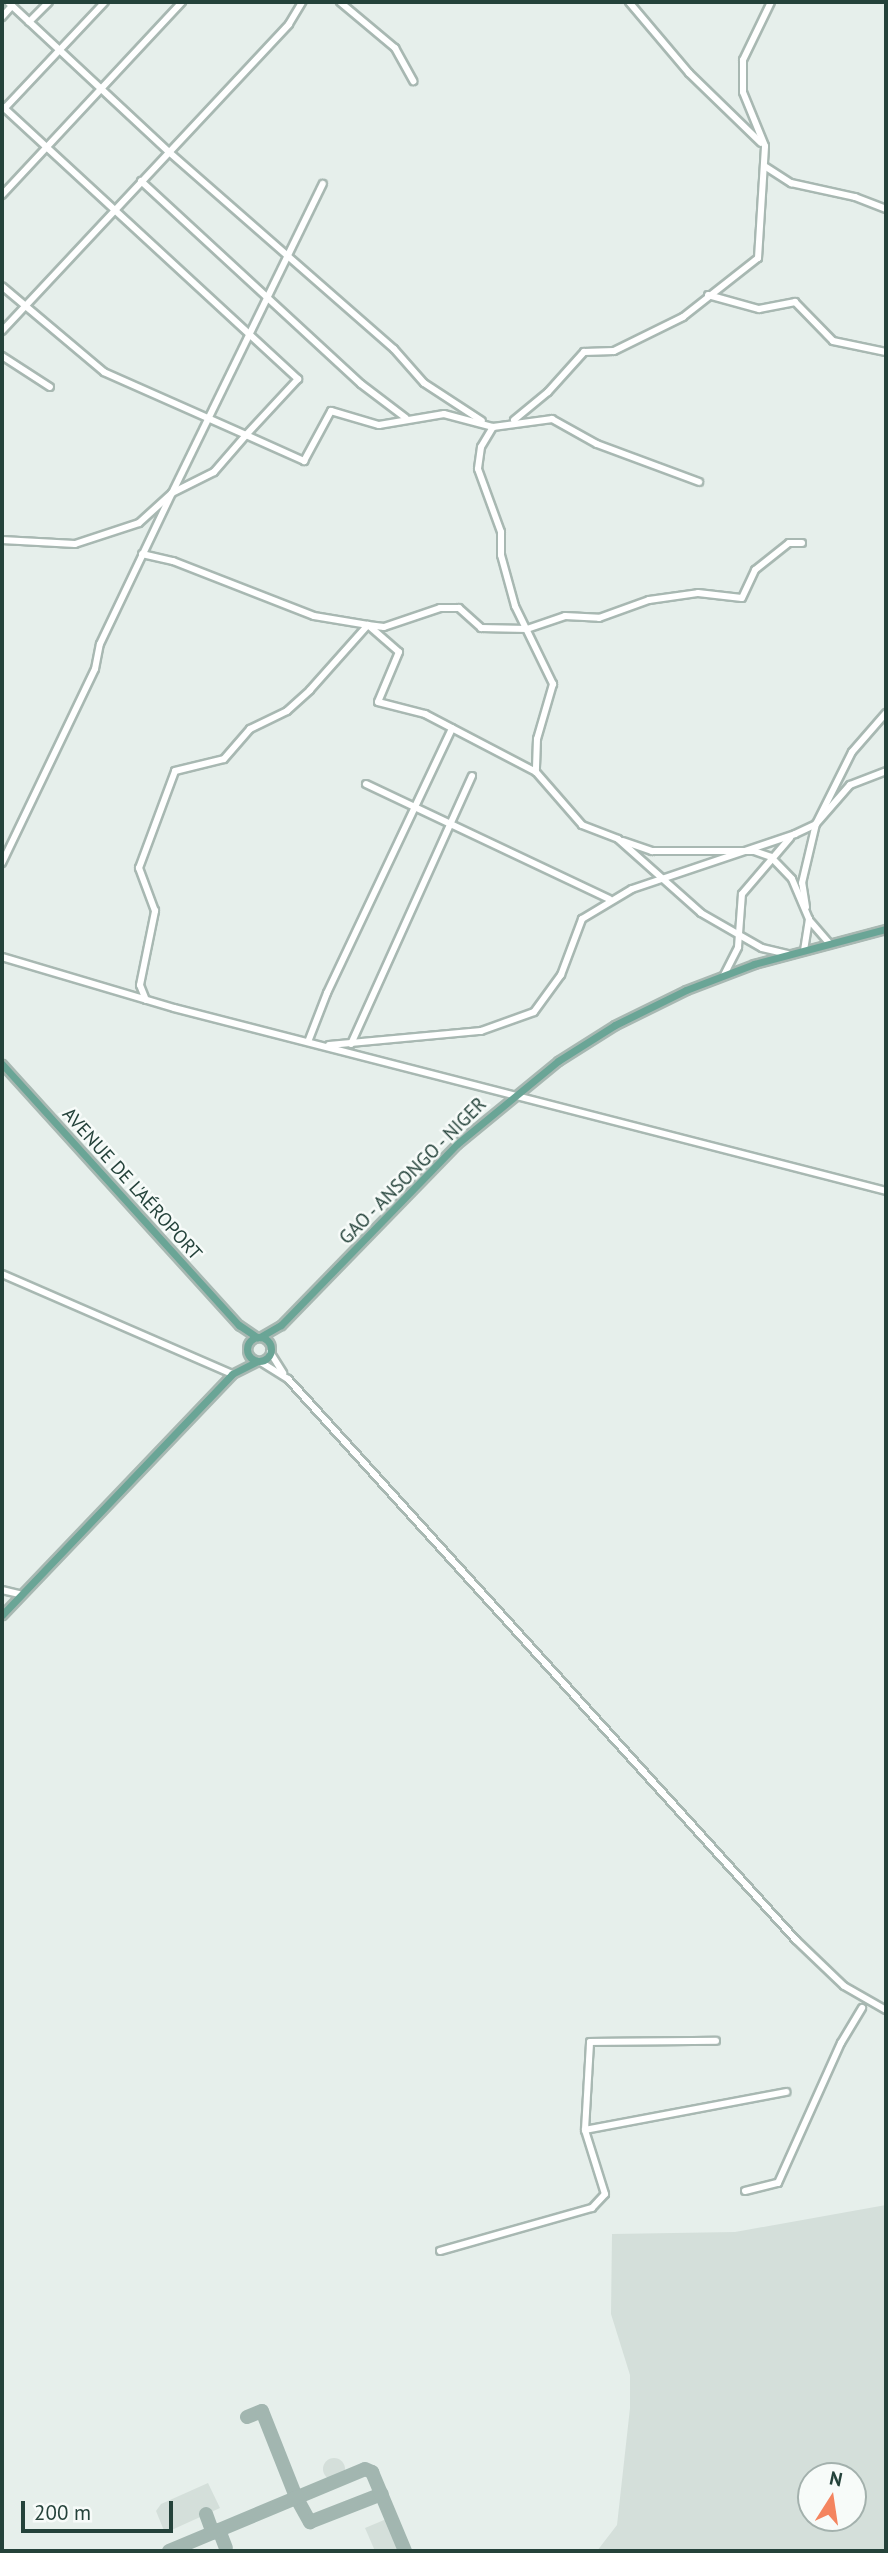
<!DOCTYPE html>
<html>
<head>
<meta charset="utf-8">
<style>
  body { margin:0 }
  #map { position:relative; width:888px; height:2553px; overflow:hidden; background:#e6efeb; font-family:"PT Sans",sans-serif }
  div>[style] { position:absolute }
  .built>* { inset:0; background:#d4dfda }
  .round { border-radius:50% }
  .taxiway>* { height:14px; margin:-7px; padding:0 7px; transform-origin:7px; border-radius:7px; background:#a2b6b0 }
  .roads { filter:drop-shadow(2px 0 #a8b8b2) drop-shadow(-2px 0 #a8b8b2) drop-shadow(0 2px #a8b8b2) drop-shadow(0 -2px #a8b8b2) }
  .minor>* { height:6px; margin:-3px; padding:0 3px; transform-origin:3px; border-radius:3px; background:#fff }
  .major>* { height:7px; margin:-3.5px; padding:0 3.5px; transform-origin:3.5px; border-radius:3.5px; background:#6aa596 }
  .major>.ring { margin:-3.5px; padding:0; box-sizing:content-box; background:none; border:7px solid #6aa596; border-radius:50% }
  span { translate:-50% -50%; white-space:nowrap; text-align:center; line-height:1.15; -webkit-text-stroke:5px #f7fbf9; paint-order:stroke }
  .street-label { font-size:19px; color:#24423a }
  .frame { position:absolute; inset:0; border:4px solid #24423a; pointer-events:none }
  .north { position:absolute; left:797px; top:2462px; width:70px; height:70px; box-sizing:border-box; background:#f7fbf9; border:2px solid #a3b1ad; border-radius:50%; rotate:12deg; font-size:19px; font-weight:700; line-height:28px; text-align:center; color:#24423a }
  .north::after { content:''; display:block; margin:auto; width:24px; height:32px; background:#f4845f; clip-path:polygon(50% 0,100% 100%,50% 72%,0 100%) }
  .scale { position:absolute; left:21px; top:2501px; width:152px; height:32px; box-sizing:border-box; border:4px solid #24423a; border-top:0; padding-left:9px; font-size:21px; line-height:24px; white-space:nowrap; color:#24423a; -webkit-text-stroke:5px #f7fbf9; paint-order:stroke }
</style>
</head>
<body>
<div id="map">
  <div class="built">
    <i style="clip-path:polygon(evenodd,886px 2205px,886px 2551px,597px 2551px,617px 2525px,630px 2408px,630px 2375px,611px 2314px,612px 2234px,735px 2232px,886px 2205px,811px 2476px,853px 2476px,853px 2518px,811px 2518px,811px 2476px)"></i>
    <i class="round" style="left:323px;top:2458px;width:22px;height:22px"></i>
    <i style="clip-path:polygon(208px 2483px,220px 2508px,165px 2533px,156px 2511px,161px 2504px)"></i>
    <i style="clip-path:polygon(396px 2515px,411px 2551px,375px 2551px,365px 2528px)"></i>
  </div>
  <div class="taxiway">
    <i style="left:247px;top:2417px;width:16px;rotate:-22deg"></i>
    <i style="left:262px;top:2411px;width:92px;rotate:68.4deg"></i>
    <i style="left:296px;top:2497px;width:29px;rotate:61deg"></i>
    <i style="left:310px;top:2522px;width:77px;rotate:-21.3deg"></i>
    <i style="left:206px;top:2514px;width:20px;rotate:70deg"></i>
    <i style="left:219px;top:2530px;width:19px;rotate:69deg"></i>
    <i style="left:169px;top:2551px;width:212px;rotate:-22.7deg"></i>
    <i style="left:365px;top:2469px;width:8px;rotate:23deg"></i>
    <i style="left:372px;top:2472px;width:86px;rotate:67.3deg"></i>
  </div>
  <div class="roads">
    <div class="minor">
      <i style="left:8px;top:2px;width:220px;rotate:43deg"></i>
      <i style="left:169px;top:152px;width:299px;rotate:41.2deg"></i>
      <i style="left:394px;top:349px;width:45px;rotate:48.6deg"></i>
      <i style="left:424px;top:383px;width:69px;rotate:33.2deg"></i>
      <i style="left:340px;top:2px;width:72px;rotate:39.9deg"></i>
      <i style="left:395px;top:48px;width:38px;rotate:61deg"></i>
      <i style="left:629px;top:2px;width:93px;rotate:49.8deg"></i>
      <i style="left:689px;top:73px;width:100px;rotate:44.2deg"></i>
      <i style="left:2px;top:17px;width:15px;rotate:-48deg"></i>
      <i style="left:29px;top:22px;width:28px;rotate:-45deg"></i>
      <i style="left:2px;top:106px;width:403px;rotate:42.7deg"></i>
      <i style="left:298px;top:379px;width:76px;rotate:132.9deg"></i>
      <i style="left:246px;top:435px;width:155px;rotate:-156.1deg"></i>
      <i style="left:104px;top:372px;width:133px;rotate:-139.9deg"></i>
      <i style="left:4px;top:109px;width:147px;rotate:-46.7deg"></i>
      <i style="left:766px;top:167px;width:30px;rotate:33deg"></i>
      <i style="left:791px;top:183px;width:66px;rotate:12.3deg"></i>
      <i style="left:855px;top:197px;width:33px;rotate:21deg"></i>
      <i style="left:141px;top:181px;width:299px;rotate:42.7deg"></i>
      <i style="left:361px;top:384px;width:56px;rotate:37.1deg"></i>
      <i style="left:2px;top:195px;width:264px;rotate:-47deg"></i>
      <i style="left:708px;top:295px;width:53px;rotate:15.4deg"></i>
      <i style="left:759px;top:309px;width:37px;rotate:-11deg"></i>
      <i style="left:795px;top:302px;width:54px;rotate:45.7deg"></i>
      <i style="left:833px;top:341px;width:54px;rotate:11.7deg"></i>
      <i style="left:2px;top:331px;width:420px;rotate:-46.9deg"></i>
      <i style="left:289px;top:24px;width:26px;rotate:-59deg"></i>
      <i style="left:2px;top:356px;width:57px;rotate:32.9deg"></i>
      <i style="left:514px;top:420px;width:44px;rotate:-39.5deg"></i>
      <i style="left:548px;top:392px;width:54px;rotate:-48deg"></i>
      <i style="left:584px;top:352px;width:30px;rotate:-2deg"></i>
      <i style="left:614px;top:351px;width:77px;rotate:-26.2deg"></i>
      <i style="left:683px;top:317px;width:95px;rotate:-38.2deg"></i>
      <i style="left:758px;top:258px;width:112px;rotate:-86.4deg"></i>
      <i style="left:765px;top:146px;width:58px;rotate:-112.2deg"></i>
      <i style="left:743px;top:92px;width:32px;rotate:-90deg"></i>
      <i style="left:743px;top:60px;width:64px;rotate:-64.2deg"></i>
      <i style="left:493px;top:427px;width:23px;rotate:121deg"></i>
      <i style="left:481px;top:447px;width:22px;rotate:98deg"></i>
      <i style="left:478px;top:469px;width:67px;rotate:69.9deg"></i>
      <i style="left:501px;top:532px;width:23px;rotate:90deg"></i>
      <i style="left:501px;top:555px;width:53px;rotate:74.6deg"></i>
      <i style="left:515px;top:606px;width:87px;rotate:64deg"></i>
      <i style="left:553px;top:684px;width:57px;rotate:106.2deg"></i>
      <i style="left:537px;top:739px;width:33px;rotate:92deg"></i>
      <i style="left:536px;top:772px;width:70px;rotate:49deg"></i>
      <i style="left:582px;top:825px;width:39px;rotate:21deg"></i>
      <i style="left:618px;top:839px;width:111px;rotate:41.7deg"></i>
      <i style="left:701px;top:913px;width:70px;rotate:29.8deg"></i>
      <i style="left:762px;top:948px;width:26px;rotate:13deg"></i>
      <i style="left:2px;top:540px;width:73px;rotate:3.1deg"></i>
      <i style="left:75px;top:544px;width:67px;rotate:-18.2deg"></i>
      <i style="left:139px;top:523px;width:45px;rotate:-42.3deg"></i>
      <i style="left:172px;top:493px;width:344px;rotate:-64deg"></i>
      <i style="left:142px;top:554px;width:32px;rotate:13deg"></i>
      <i style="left:173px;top:561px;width:151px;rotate:21.3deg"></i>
      <i style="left:314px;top:616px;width:55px;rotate:9.5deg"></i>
      <i style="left:368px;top:625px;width:41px;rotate:41.1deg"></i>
      <i style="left:399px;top:652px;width:54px;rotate:112.8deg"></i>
      <i style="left:378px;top:702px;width:49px;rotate:14.3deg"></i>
      <i style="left:425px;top:714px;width:125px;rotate:27.6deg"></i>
      <i style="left:366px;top:784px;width:269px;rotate:25.3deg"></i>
      <i style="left:623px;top:841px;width:31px;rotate:19deg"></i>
      <i style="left:652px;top:851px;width:102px"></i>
      <i style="left:754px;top:851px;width:18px;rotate:19deg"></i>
      <i style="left:771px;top:857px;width:30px;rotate:46deg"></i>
      <i style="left:792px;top:879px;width:43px;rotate:67deg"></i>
      <i style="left:809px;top:919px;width:30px;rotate:99deg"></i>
      <i style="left:2px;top:863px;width:215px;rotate:-64.4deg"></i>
      <i style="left:95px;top:669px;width:25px;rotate:-79deg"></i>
      <i style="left:100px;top:644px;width:167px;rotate:-64.5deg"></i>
      <i style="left:172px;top:493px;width:47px;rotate:-26.6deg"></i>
      <i style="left:214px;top:472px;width:49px;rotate:-49.1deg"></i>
      <i style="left:246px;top:435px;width:64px;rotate:24.1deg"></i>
      <i style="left:304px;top:461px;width:57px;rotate:-61.6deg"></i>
      <i style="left:331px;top:411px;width:50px;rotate:16.3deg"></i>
      <i style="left:379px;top:425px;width:66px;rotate:-9.6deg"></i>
      <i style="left:444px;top:414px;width:51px;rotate:14.9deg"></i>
      <i style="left:493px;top:427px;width:60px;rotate:-7.7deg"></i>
      <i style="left:552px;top:419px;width:51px;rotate:29.1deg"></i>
      <i style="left:597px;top:444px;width:109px;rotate:20.4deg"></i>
      <i style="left:806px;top:907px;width:24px;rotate:-99deg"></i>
      <i style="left:802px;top:883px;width:61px;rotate:-76.7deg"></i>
      <i style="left:816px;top:824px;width:80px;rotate:-63.4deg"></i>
      <i style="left:852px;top:752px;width:52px;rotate:-48.9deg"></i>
      <i style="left:810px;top:921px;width:29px;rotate:49deg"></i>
      <i style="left:2px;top:957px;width:179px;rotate:16.5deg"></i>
      <i style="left:174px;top:1008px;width:735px;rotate:14.41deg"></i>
      <i style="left:724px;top:975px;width:31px;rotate:-63deg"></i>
      <i style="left:738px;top:947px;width:53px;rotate:-85.7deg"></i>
      <i style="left:742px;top:894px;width:74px;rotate:-49.4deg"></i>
      <i style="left:146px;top:1000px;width:16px;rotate:-112deg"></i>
      <i style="left:140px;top:985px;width:76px;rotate:-78.5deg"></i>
      <i style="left:155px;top:911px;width:46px;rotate:-110.4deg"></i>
      <i style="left:139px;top:868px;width:103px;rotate:-69.6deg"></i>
      <i style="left:175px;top:771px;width:50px;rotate:-13.8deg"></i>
      <i style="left:224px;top:759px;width:40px;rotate:-49deg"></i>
      <i style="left:250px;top:729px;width:41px;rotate:-25.9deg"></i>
      <i style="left:287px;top:711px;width:31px;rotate:-42deg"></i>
      <i style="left:310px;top:690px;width:87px;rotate:-48.3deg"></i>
      <i style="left:368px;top:625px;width:16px;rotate:7deg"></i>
      <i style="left:384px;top:627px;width:59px;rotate:-18.7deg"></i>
      <i style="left:440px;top:608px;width:19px"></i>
      <i style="left:459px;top:608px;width:30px;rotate:42deg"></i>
      <i style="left:481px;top:628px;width:46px;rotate:1.2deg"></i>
      <i style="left:527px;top:629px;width:40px;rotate:-18.9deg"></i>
      <i style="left:565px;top:616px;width:34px;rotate:3deg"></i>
      <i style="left:599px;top:618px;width:53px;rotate:-19.8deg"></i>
      <i style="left:649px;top:600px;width:49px;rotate:-8.1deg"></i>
      <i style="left:698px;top:593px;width:44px;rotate:6.5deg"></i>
      <i style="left:742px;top:598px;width:31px;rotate:-65deg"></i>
      <i style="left:755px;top:570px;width:43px;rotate:-38.5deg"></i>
      <i style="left:789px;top:543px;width:13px"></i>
      <i style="left:308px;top:1042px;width:53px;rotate:-68.8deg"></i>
      <i style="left:327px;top:993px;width:293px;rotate:-64.7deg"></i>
      <i style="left:351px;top:1044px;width:294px;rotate:-65.7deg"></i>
      <i style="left:329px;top:1045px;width:153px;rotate:-5.3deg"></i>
      <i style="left:481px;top:1031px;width:56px;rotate:-19.7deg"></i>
      <i style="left:534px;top:1012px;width:46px;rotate:-53.9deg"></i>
      <i style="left:561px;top:975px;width:60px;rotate:-69.4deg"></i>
      <i style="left:582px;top:919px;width:58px;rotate:-31deg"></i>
      <i style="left:632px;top:889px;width:172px;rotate:-18.6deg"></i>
      <i style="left:795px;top:834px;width:23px;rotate:-25deg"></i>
      <i style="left:816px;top:824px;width:52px;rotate:-48.9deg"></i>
      <i style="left:850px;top:785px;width:39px;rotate:-21deg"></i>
      <i style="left:2px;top:1274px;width:251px;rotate:23.5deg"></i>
      <i style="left:270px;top:1352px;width:25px;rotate:58deg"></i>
      <i style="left:259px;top:1361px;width:34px;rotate:32deg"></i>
      <i style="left:288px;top:1379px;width:757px;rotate:47.84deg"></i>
      <i style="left:796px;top:1940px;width:66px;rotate:43.8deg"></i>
      <i style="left:844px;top:1986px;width:48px;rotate:29.7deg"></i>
      <i style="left:2px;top:1590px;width:18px;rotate:13deg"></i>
      <i style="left:585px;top:2130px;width:88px;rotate:-86.7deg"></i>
      <i style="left:590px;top:2042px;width:126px;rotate:-0.5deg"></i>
      <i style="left:745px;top:2191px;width:34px;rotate:-14deg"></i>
      <i style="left:778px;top:2183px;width:154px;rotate:-65.8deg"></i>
      <i style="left:841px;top:2043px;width:41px;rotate:-59deg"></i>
      <i style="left:440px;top:2251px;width:158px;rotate:-15.8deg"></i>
      <i style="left:592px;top:2208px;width:19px;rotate:-47deg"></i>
      <i style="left:605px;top:2194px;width:67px;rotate:-107.4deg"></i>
      <i style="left:585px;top:2130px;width:205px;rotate:-10.7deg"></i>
    </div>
    <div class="major">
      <i style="left:2px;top:1064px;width:353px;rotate:47.8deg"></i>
      <i style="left:239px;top:1325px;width:22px;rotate:34deg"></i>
      <i style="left:260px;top:1337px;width:24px;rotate:-30deg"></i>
      <i style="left:281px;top:1325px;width:252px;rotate:-45.8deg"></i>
      <i style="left:457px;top:1144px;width:131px;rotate:-39.4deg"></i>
      <i style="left:558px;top:1061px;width:67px;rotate:-32.3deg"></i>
      <i style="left:615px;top:1025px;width:79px;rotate:-26.2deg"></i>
      <i style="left:686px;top:990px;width:73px;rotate:-20.9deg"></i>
      <i style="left:754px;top:964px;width:137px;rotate:-14.9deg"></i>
      <i class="ring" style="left:247px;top:1337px;width:17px;height:17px"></i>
      <i style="left:2px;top:1615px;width:333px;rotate:-46.3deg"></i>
      <i style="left:232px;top:1374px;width:28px;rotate:-27deg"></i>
    </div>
  </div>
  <div class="street-label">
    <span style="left:413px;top:1171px;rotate:-45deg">GAO - ANSONGO - NIGER</span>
    <span style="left:132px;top:1184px;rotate:48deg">AVENUE DE L'AÉROPORT</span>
  </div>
  <div class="frame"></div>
  <div class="north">N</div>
  <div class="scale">200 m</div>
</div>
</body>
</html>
